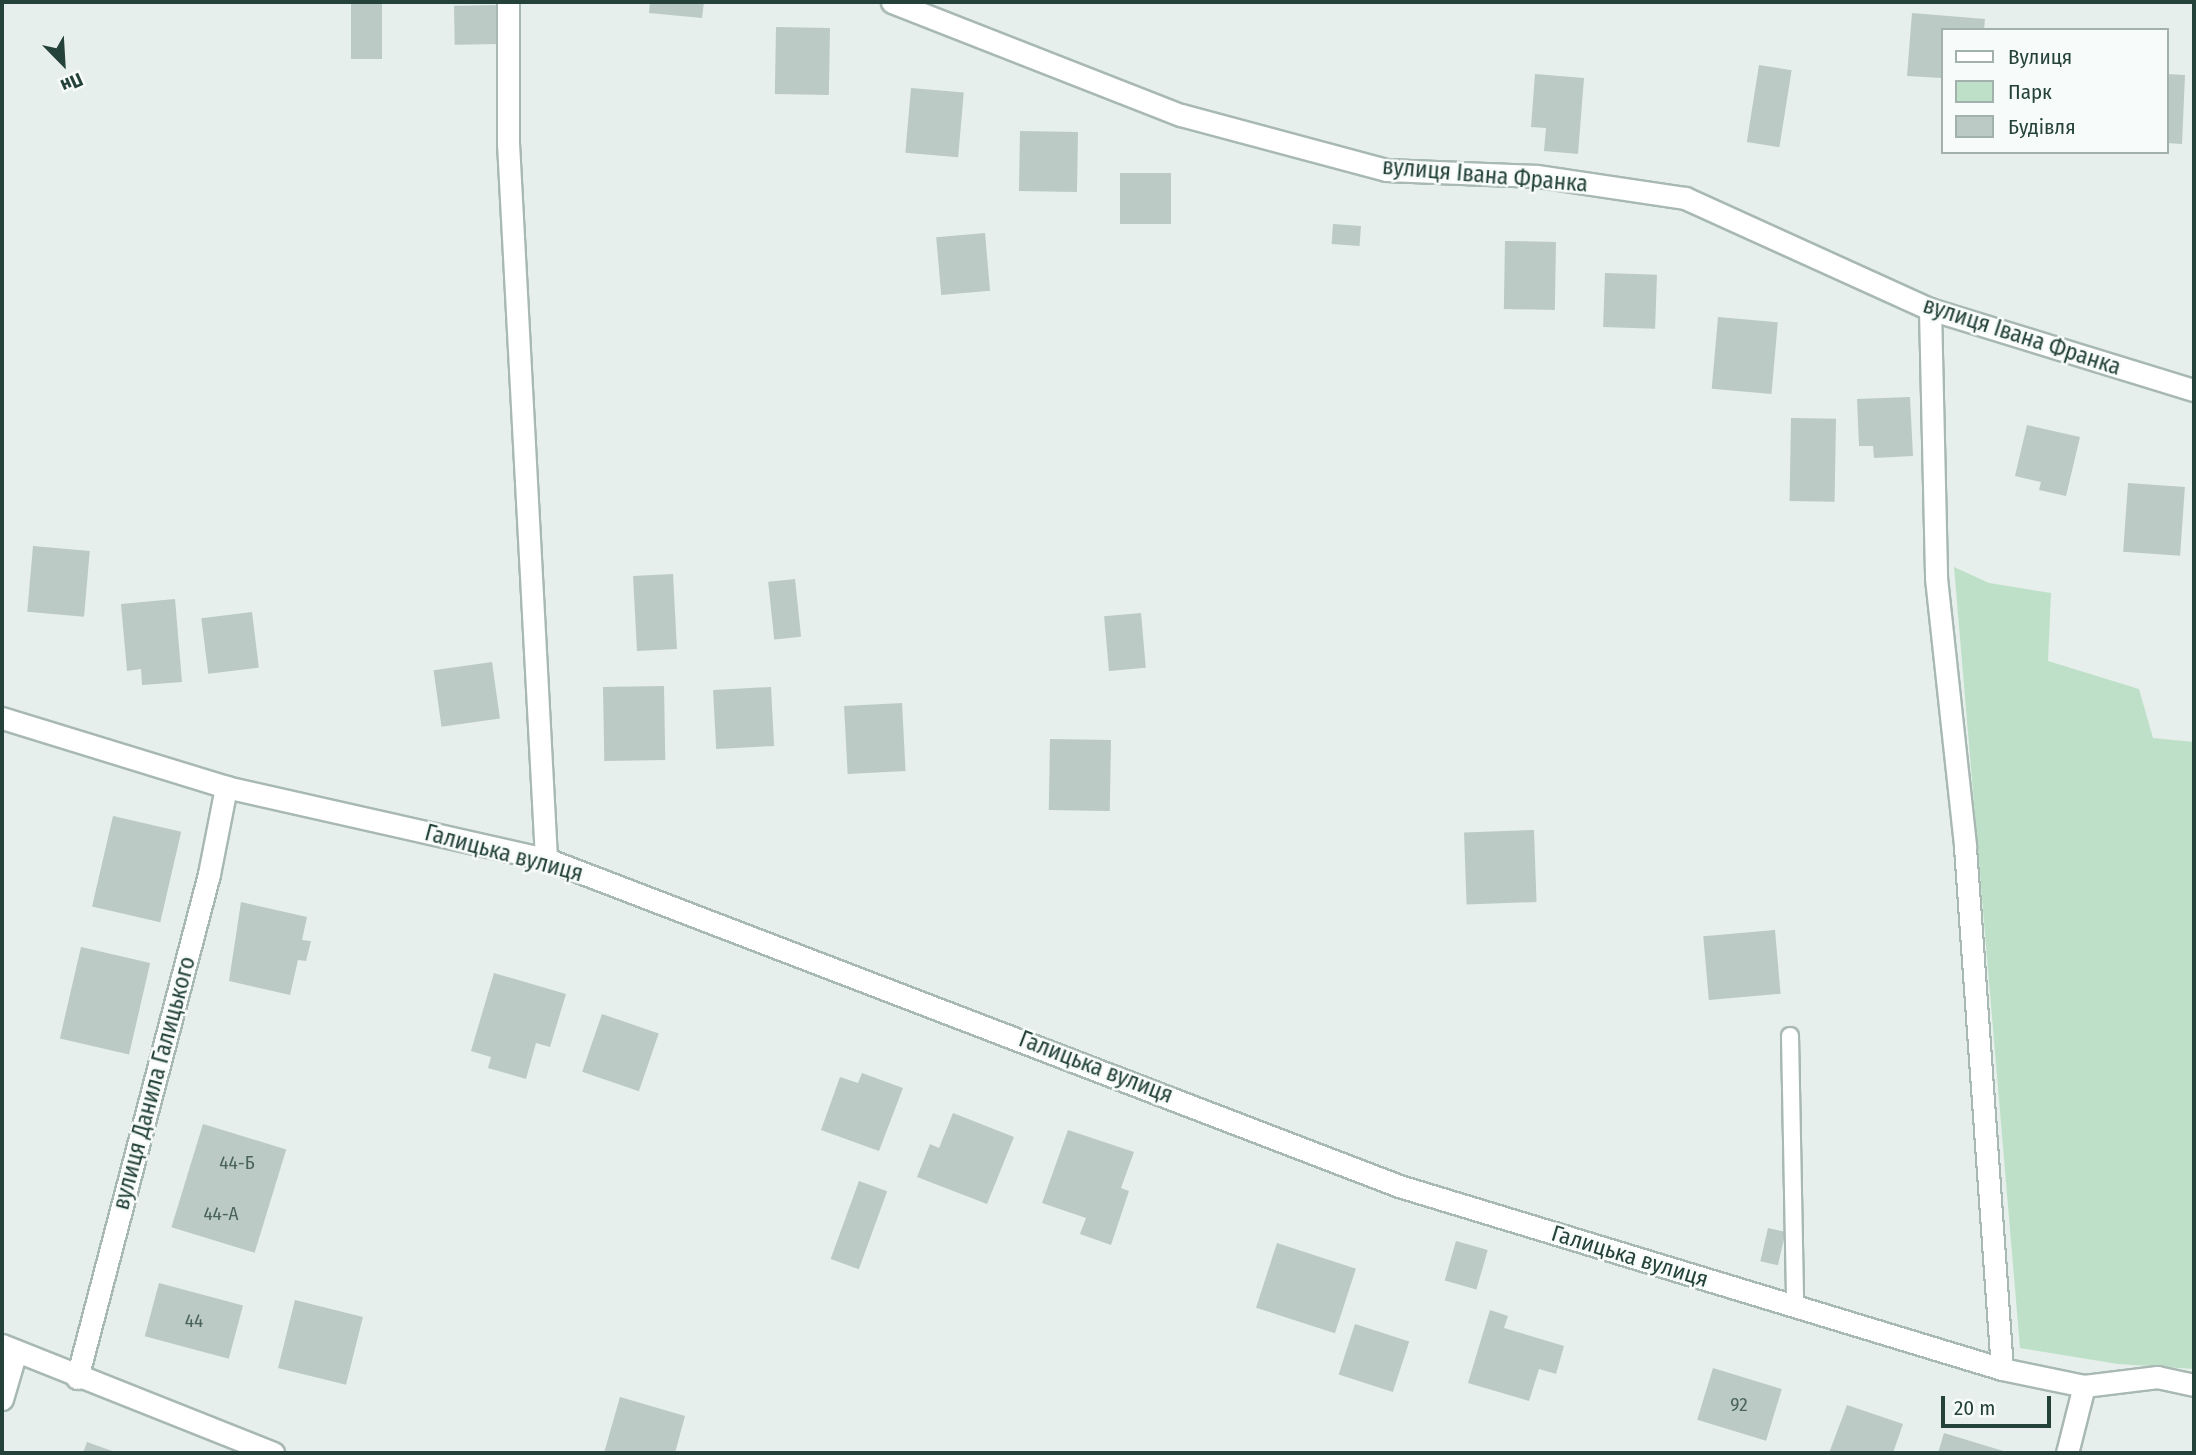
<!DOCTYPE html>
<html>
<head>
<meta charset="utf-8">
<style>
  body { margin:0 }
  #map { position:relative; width:2196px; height:1455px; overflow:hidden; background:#e6efeb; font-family:"Fira Sans Condensed",sans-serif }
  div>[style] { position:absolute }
  .green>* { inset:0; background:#bfe0c8 }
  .building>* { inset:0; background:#bbcac4; transform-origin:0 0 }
  .roads { filter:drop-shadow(2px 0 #a8b8b2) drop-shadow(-2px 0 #a8b8b2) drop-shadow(0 2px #a8b8b2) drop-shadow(0 -2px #a8b8b2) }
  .service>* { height:16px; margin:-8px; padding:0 8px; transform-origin:8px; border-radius:8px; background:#fff }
  .minor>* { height:21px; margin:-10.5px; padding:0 10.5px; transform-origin:10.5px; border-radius:10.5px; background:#fff }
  span { translate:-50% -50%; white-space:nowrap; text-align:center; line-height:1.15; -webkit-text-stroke:5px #f7fbf9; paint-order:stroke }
  .number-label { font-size:19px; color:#4a645c }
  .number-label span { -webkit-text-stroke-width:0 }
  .street-label { font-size:23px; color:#24423a }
  .frame { position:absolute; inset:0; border:4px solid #24423a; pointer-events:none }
  .legend { position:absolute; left:1941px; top:28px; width:228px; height:126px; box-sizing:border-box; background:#f7fbf9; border:2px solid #a3b1ad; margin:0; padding:9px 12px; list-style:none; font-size:21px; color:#24423a }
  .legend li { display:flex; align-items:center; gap:14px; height:35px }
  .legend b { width:35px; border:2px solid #a3b1ad }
  .north { position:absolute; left:28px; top:28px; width:70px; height:70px; -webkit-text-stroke:5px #f7fbf9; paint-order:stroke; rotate:156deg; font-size:19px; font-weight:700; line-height:28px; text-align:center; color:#24423a }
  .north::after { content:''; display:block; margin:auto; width:24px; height:32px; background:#24423a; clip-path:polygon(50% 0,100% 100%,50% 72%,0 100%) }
  .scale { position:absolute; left:1941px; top:1396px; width:110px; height:32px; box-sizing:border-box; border:4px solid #24423a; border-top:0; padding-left:9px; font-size:21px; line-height:24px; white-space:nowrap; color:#24423a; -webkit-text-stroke:5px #f7fbf9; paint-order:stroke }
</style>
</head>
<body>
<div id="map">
  <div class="green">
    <i style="clip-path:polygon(1954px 567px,1989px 583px,2051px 593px,2048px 661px,2139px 689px,2153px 738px,2194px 742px,2194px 1369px,2118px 1364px,2020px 1348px)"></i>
  </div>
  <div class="building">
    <i style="left:351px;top:2px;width:31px;height:57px"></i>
    <i style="clip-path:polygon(650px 2px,704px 2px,702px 18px,649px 13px)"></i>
    <i style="left:499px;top:5px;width:39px;height:45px;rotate:89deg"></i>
    <i style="clip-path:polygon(1912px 13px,1985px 19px,1984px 30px,1942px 30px,1942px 78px,1907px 76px)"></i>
    <i style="left:776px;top:27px;width:54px;height:67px;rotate:1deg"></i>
    <i style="left:1759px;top:65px;width:33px;height:78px;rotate:9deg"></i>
    <i style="clip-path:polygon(1535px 74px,1584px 78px,1578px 154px,1544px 151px,1546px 128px,1531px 127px)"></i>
    <i style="clip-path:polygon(2166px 74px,2185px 75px,2182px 144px,2166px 143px)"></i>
    <i style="left:911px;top:88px;width:53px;height:65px;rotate:5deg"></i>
    <i style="left:1020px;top:131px;width:58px;height:60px;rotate:1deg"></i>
    <i style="left:1120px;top:173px;width:51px;height:51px"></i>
    <i style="left:1333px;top:224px;width:28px;height:20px;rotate:4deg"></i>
    <i style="left:985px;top:233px;width:58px;height:49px;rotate:85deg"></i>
    <i style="left:1505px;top:241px;width:51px;height:68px;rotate:1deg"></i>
    <i style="left:1605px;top:273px;width:52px;height:54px;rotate:2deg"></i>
    <i style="left:1718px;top:317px;width:60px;height:72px;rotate:5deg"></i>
    <i style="clip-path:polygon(1910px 397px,1913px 456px,1874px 458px,1873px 446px,1859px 446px,1857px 399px)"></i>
    <i style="left:1791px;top:418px;width:45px;height:83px;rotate:1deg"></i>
    <i style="clip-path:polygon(2027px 425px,2080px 437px,2066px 496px,2039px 490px,2041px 482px,2015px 476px)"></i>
    <i style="left:2128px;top:483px;width:57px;height:69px;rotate:4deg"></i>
    <i style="left:33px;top:546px;width:57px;height:66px;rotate:5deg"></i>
    <i style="left:673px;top:574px;width:75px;height:40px;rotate:87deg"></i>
    <i style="left:795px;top:579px;width:58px;height:27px;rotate:84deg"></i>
    <i style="clip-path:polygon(175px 599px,182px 682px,142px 685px,141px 669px,127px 671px,121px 604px)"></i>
    <i style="left:252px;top:612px;width:56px;height:51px;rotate:83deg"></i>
    <i style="left:1141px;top:613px;width:55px;height:37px;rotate:85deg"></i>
    <i style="left:492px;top:662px;width:57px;height:59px;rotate:82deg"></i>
    <i style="left:664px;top:686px;width:74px;height:61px;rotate:89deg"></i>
    <i style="left:771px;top:687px;width:59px;height:58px;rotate:87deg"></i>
    <i style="left:902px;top:703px;width:68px;height:58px;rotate:87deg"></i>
    <i style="left:1050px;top:739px;width:61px;height:71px;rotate:1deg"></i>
    <i style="left:113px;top:816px;width:70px;height:93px;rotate:13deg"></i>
    <i style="left:1534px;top:830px;width:72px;height:70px;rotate:88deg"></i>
    <i style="clip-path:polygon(241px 902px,307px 917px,302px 940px,311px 941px,306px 961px,298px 960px,290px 995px,229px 981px)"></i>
    <i style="left:1775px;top:930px;width:64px;height:72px;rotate:85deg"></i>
    <i style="left:81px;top:947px;width:71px;height:94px;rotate:13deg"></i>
    <i style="clip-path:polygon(494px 973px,566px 994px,550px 1047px,536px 1043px,526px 1079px,488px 1068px,491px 1057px,471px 1051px)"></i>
    <i style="left:602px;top:1014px;width:60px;height:61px;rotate:19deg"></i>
    <i style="clip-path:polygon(862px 1073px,903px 1088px,879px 1151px,821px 1130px,840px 1077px,858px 1083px)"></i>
    <i style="clip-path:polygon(953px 1113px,1014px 1137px,987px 1204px,917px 1177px,930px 1144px,939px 1148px)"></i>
    <i style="left:203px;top:1124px;width:87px;height:108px;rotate:17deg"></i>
    <i style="clip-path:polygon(1068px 1130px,1134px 1152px,1121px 1188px,1129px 1191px,1111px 1245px,1080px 1234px,1086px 1218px,1042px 1203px)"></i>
    <i style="left:859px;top:1181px;width:30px;height:83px;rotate:20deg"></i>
    <i style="left:1768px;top:1228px;width:18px;height:34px;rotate:13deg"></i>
    <i style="left:1456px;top:1241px;width:33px;height:41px;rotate:16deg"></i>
    <i style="left:1277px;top:1243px;width:83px;height:68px;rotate:18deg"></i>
    <i style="left:159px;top:1283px;width:87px;height:55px;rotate:15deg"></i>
    <i style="left:295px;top:1300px;width:70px;height:70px;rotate:14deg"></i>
    <i style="clip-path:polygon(1490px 1310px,1508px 1316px,1504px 1328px,1564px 1346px,1556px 1374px,1539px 1369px,1529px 1401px,1468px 1383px)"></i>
    <i style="left:1355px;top:1324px;width:57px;height:53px;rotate:18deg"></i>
    <i style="left:1713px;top:1368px;width:72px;height:54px;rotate:17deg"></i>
    <i style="clip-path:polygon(620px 1397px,685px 1416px,675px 1453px,604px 1453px)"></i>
    <i style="clip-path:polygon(1847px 1405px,1903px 1424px,1893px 1453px,1829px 1453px)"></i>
    <i style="clip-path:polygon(1944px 1433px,2010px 1453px,1938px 1453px)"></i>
    <i style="clip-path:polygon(87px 1442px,118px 1453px,83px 1453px)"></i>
  </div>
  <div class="roads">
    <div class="service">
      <i style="left:1790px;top:1036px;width:270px;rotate:88.9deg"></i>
    </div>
    <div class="minor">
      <i style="left:508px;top:2px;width:141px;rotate:90deg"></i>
      <i style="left:508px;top:143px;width:717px;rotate:86.96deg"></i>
      <i style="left:892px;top:2px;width:310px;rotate:21.4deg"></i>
      <i style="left:1181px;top:115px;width:212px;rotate:15deg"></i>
      <i style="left:1386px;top:170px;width:151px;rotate:2.3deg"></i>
      <i style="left:1537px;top:176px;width:150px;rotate:8.5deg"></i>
      <i style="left:1685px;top:198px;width:269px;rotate:24.4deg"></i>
      <i style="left:1930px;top:309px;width:276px;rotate:17.1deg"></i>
      <i style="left:1930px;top:309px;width:269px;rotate:88.7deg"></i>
      <i style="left:1936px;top:578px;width:271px;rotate:83.8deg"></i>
      <i style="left:1965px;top:847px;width:523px;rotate:85.95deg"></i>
      <i style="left:2px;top:718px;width:234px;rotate:17.1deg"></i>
      <i style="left:226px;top:787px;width:328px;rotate:12.7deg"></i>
      <i style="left:546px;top:859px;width:914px;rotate:20.97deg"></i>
      <i style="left:1399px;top:1186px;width:630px;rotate:16.88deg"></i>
      <i style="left:2002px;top:1369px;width:84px;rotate:11.7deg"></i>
      <i style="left:2084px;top:1386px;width:74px;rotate:-7deg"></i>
      <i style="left:2157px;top:1377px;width:38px;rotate:12deg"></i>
      <i style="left:2px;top:1345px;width:292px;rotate:21.7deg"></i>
      <i style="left:77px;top:1378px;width:521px;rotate:-75.32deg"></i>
      <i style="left:209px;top:874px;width:89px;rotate:-78.9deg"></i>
      <i style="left:2px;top:1399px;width:50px;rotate:-73.7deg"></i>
      <i style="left:2067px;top:1453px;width:69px;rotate:-75.8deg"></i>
    </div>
  </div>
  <div class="number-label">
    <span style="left:237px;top:1163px">44-Б</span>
    <span style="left:221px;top:1214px">44-А</span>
    <span style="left:194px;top:1321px">44</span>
    <span style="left:1739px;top:1405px">92</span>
  </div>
  <div class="street-label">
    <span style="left:1485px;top:175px;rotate:5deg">вулиця Івана Франка</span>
    <span style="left:2022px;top:336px;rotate:18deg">вулиця Івана Франка</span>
    <span style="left:504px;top:853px;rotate:15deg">Галицька вулиця</span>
    <span style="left:1096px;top:1067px;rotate:21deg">Галицька вулиця</span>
    <span style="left:154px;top:1083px;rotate:-75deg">вулиця Данила Галицького</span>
    <span style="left:1630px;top:1256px;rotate:17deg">Галицька вулиця</span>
  </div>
  <div class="frame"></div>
  <ul class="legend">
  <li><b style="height:9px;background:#fff"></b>Вулиця</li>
  <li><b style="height:19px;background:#bfe0c8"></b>Парк</li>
  <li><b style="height:19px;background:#bbcac4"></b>Будівля</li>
  </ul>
  <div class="north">Пн</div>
  <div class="scale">20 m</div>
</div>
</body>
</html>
